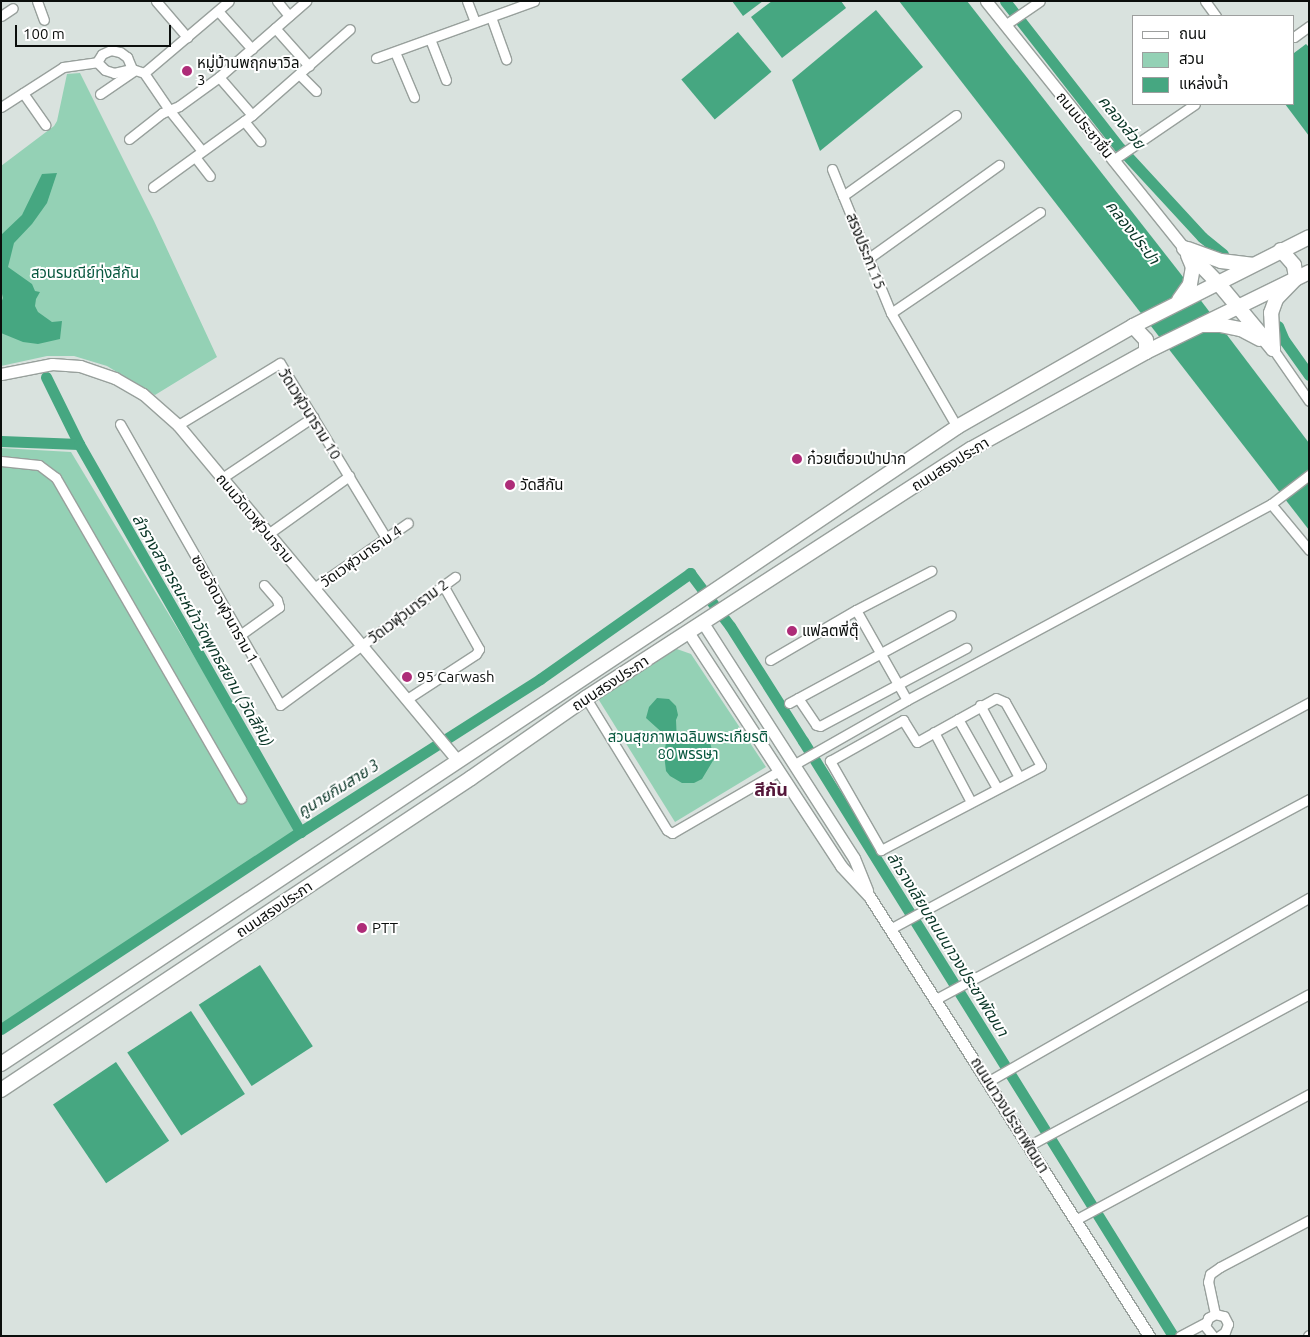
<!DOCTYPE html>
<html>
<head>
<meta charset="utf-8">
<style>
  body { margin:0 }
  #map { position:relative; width:1310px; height:1337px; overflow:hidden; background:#d9e2de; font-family:Ubuntu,"Noto Sans Thai",sans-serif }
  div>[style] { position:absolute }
  .green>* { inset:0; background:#94d1b5 }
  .water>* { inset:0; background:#46a781; transform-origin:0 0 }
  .canal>* { height:11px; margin:-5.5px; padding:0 5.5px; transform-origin:5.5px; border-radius:5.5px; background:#46a781 }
  .roads { filter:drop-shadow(1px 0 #98a09c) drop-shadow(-1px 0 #98a09c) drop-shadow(0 1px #98a09c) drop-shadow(0 -1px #98a09c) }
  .minor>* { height:9px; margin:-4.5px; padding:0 4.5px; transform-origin:4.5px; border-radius:4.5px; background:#fff }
  .tertiary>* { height:11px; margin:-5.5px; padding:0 5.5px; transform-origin:5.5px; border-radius:5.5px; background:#fff }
  .secondary>* { height:14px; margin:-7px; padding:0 7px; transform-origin:7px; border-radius:7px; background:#fff }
  .dots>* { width:14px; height:14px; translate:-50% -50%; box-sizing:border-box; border:2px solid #fff; border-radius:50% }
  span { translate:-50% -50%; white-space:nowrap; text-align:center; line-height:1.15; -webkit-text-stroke:4px #fff; paint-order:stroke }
  .poi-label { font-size:15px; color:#0b0e0c }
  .left { translate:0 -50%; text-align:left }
  .street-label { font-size:15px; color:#0b0e0c }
  .park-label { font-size:15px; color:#07573e }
  .water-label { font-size:16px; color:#093526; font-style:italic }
  .quarter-label { font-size:18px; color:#541639; font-weight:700 }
  .frame { position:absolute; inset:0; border:2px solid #0b0e0c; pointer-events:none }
  .legend { position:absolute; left:1132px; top:15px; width:162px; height:90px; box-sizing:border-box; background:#fff; border:1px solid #9d9f9e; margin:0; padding:6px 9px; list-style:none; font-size:15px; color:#0b0e0c }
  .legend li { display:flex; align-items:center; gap:10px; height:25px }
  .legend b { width:25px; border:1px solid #9d9f9e }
  .scale { position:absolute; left:15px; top:25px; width:156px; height:22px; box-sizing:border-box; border:2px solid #0b0e0c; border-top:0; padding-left:6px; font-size:15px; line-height:18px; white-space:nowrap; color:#0b0e0c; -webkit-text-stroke:4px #fff; paint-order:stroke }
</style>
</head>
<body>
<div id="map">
  <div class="green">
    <i style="clip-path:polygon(80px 73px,154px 221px,217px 357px,155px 395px,107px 366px,74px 356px,47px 356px,1px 366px,1px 166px,54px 126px,57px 121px,67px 74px)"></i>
    <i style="clip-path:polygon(1px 448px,71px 452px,300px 832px,1px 1029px)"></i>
    <i style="clip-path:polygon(674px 648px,691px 654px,766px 767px,675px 822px,597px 697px)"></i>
  </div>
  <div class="water">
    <i style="clip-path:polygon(732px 1px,763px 1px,743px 16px)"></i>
    <i style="clip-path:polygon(772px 1px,841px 1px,846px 8px,782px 58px,751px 17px)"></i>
    <i style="clip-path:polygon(899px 1px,967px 1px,1180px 273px,1309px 443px,1309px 530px)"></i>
    <i style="clip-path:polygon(876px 10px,923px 67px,820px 151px,792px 80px)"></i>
    <i style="left:738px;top:32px;width:52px;height:74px;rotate:50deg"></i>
    <i style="clip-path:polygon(1306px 44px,1309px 47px,1309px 136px,1285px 104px,1294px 104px,1294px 53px)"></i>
    <i style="clip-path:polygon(57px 173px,47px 203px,32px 224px,14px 243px,8px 267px,32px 284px,35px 291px,40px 292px,36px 299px,35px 306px,38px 312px,52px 322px,62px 321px,60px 339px,38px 344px,23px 342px,1px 333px,1px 303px,3px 298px,1px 290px,1px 235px,22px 215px,42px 174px)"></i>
    <i style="clip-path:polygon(657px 698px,669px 699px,676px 706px,678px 715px,676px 720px,677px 743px,700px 744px,705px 737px,710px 742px,714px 759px,702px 779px,694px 783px,682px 783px,670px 776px,666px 771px,664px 754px,667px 737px,646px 718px,649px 707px)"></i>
    <i style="left:260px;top:965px;width:97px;height:73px;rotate:57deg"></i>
    <i style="left:191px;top:1011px;width:99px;height:76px;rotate:57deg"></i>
    <i style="left:116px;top:1062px;width:95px;height:76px;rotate:56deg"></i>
  </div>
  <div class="canal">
    <i style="left:1005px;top:1px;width:187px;rotate:52deg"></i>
    <i style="left:1120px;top:148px;width:121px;rotate:47.3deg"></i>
    <i style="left:1202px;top:237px;width:27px;rotate:39deg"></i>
    <i style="left:1278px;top:326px;width:15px;rotate:67deg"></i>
    <i style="left:1284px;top:340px;width:43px;rotate:54.5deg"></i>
    <i style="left:46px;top:377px;width:75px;rotate:63.8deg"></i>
    <i style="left:1px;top:441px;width:78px;rotate:2.2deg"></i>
    <i style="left:79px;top:444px;width:447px;rotate:60.3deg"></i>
    <i style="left:1px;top:1029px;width:358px;rotate:-33.4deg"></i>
    <i style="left:300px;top:832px;width:285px;rotate:-32.5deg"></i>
    <i style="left:540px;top:679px;width:184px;rotate:-35.2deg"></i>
    <i style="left:690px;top:573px;width:66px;rotate:53deg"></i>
    <i style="left:730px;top:626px;width:136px;rotate:57.6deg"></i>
    <i style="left:803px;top:741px;width:701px;rotate:58.12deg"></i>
  </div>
  <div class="roads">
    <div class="minor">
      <i style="left:37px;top:1px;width:20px;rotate:70deg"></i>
      <i style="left:156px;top:1px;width:48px;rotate:49.3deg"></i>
      <i style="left:277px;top:1px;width:19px;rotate:51deg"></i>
      <i style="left:467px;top:1px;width:22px;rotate:69deg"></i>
      <i style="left:1205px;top:1px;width:19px;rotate:54deg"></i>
      <i style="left:218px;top:11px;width:51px;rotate:48.2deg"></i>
      <i style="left:1px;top:16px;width:14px;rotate:-34deg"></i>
      <i style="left:491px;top:17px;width:45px;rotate:70.3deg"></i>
      <i style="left:1005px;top:25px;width:42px;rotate:-34.4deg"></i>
      <i style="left:275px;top:28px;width:51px;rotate:48.2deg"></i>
      <i style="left:1294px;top:37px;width:19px;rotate:-36deg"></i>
      <i style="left:430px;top:39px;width:44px;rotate:68.7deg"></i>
      <i style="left:395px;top:52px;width:49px;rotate:67.1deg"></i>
      <i style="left:376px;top:58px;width:168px;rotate:-19.8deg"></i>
      <i style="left:97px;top:62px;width:11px;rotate:45deg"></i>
      <i style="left:105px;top:70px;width:9px;rotate:18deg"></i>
      <i style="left:114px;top:73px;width:18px;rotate:-13deg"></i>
      <i style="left:144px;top:73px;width:46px;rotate:55.6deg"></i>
      <i style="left:170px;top:111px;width:51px;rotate:51.3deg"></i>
      <i style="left:299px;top:74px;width:24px;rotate:45deg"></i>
      <i style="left:219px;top:77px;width:50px;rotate:49deg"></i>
      <i style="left:23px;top:93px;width:39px;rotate:55deg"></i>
      <i style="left:100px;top:94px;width:42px;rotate:-34.4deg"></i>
      <i style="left:1px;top:107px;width:74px;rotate:-32.8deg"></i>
      <i style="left:63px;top:67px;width:34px;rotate:-8deg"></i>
      <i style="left:97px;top:62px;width:9px;rotate:-58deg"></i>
      <i style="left:102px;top:54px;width:10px;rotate:-24deg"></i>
      <i style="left:111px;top:50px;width:9px;rotate:13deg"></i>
      <i style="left:120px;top:52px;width:9px;rotate:36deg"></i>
      <i style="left:127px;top:57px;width:13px;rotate:67deg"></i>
      <i style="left:132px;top:69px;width:13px;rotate:18deg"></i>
      <i style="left:144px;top:73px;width:111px;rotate:-40.3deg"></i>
      <i style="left:956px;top:115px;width:139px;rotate:144.4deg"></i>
      <i style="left:843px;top:196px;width:126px;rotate:67.7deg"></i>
      <i style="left:891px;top:313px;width:132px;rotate:59.9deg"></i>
      <i style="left:244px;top:121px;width:26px;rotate:51deg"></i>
      <i style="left:129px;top:139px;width:42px;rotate:-38.2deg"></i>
      <i style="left:162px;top:113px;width:18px;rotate:-22deg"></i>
      <i style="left:179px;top:106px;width:49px;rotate:-35.9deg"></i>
      <i style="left:219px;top:77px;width:116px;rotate:-41.1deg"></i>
      <i style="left:195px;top:157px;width:24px;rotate:52deg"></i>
      <i style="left:1113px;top:160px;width:99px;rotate:-34.3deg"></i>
      <i style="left:832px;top:169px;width:29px;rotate:68deg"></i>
      <i style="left:153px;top:187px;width:122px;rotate:-36deg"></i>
      <i style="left:252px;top:115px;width:130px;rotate:-41.3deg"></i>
      <i style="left:869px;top:258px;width:160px;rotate:-35.6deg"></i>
      <i style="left:891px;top:313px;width:180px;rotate:-34.1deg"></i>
      <i style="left:1273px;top:349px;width:63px;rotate:55.3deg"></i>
      <i style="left:120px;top:424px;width:323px;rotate:60.3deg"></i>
      <i style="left:280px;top:705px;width:217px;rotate:-36.2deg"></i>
      <i style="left:178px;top:425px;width:119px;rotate:-31.3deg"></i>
      <i style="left:280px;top:363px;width:205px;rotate:58.8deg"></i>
      <i style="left:1px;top:461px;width:38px;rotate:6deg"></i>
      <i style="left:39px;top:465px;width:21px;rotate:37deg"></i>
      <i style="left:56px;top:478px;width:370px;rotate:60deg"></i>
      <i style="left:222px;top:478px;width:110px;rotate:-33.8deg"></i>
      <i style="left:1271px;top:504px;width:60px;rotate:50.4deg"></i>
      <i style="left:268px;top:534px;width:100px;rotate:-35.6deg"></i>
      <i style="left:314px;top:588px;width:114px;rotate:-34.7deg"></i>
      <i style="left:856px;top:610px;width:85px;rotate:-27.5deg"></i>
      <i style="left:240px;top:635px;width:48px;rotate:-35.7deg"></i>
      <i style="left:279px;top:607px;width:7px;rotate:-106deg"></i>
      <i style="left:277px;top:600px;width:20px;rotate:-131deg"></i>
      <i style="left:770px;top:660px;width:99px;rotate:-30.2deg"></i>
      <i style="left:856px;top:610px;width:103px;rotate:60.5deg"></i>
      <i style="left:586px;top:698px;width:155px;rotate:58.5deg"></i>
      <i style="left:667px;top:830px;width:6px;rotate:31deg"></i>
      <i style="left:672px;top:833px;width:124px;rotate:-30.1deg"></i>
      <i style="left:798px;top:698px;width:32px;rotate:56deg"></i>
      <i style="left:816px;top:725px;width:4px;rotate:14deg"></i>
      <i style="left:820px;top:726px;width:166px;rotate:-28.1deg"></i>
      <i style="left:996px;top:698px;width:10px;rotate:24deg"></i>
      <i style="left:1005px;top:702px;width:73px;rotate:60.6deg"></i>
      <i style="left:1041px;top:766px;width:181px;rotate:152.3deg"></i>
      <i style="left:881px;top:850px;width:103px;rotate:-119.8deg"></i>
      <i style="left:830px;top:761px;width:84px;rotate:-29.3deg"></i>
      <i style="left:903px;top:720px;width:26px;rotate:58deg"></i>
      <i style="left:917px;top:742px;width:90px;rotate:-29.1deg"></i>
      <i style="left:407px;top:699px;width:82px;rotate:-33.1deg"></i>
      <i style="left:476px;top:654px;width:6px;rotate:-59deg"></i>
      <i style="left:479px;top:649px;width:73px;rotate:-119.4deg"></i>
      <i style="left:789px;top:703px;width:184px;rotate:-28.5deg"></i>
      <i style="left:980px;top:705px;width:82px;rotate:61.6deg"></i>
      <i style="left:958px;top:719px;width:79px;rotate:60.5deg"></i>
      <i style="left:934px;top:732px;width:79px;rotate:62.1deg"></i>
      <i style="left:795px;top:764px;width:129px;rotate:-29.7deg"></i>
      <i style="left:907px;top:700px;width:413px;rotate:-28.3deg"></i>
      <i style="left:1271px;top:504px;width:48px;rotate:-37.3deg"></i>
      <i style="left:890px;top:929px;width:477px;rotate:-28.4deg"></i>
      <i style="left:936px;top:999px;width:423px;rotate:-28.2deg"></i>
      <i style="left:989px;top:1081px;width:369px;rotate:-29.8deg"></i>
      <i style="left:1030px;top:1145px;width:317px;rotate:-28.4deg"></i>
      <i style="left:1077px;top:1219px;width:264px;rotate:-28.3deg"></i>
      <i style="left:1215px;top:1314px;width:33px;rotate:-102deg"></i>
      <i style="left:1208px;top:1282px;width:8px;rotate:-76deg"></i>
      <i style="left:1210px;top:1274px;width:12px;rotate:-35deg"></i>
      <i style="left:1220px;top:1267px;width:101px;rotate:-27.8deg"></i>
      <i style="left:1180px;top:1336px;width:30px;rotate:-28deg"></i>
      <i style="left:1213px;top:1336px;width:13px;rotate:-129deg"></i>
      <i style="left:1205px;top:1326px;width:9px;rotate:-69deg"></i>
      <i style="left:1208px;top:1318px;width:8px;rotate:-30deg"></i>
      <i style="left:1215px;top:1314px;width:9px;rotate:13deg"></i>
      <i style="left:1224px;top:1316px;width:9px;rotate:63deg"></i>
      <i style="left:1228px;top:1324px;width:9px;rotate:111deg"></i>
      <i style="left:1225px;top:1332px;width:7px;rotate:146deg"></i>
      <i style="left:1308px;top:1336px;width:1px;rotate:-45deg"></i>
    </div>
    <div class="tertiary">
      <i style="left:986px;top:1px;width:317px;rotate:51.3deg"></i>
      <i style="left:1px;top:374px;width:52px;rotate:-11.1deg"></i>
      <i style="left:52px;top:364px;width:28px;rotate:4deg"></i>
      <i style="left:80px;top:366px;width:37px;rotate:19deg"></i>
      <i style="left:115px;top:378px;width:32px;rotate:30deg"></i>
      <i style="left:143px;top:394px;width:47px;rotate:41.5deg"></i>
      <i style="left:178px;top:425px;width:437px;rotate:50.2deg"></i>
      <i style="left:703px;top:623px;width:279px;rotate:57.3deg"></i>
      <i style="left:854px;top:858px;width:35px;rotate:68deg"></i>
      <i style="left:688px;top:632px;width:280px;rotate:56.8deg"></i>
      <i style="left:841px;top:866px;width:41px;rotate:47deg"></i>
      <i style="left:869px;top:896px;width:522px;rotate:57.53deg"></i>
    </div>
    <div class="secondary">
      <i style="left:1184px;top:248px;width:49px;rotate:45.8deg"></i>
      <i style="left:1218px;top:283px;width:86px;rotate:50.2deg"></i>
      <i style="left:1188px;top:249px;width:35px;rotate:20deg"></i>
      <i style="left:1221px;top:261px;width:31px;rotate:7deg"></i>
      <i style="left:1179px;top:300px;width:19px;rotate:-55deg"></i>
      <i style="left:1190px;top:284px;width:17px;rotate:-80deg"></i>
      <i style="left:1193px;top:267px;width:13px;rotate:-113deg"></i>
      <i style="left:1202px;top:325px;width:18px"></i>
      <i style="left:1220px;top:325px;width:21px;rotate:11deg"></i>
      <i style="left:1241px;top:329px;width:21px;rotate:28deg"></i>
      <i style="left:1133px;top:326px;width:19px;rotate:47deg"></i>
      <i style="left:1146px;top:340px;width:12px;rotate:90deg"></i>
      <i style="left:1273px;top:349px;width:36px;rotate:-93deg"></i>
      <i style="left:1271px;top:313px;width:15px;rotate:-70deg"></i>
      <i style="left:1276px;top:299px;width:29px;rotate:-46deg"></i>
      <i style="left:1296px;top:278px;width:13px;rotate:-99deg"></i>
      <i style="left:1294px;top:265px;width:20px;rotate:-131deg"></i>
      <i style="left:1px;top:1064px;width:811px;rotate:-33.53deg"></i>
      <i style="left:677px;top:616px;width:338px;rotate:-34deg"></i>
      <i style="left:957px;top:427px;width:203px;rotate:-29.8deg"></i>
      <i style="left:1133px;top:326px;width:197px;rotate:-26.8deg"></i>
      <i style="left:1px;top:1090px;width:564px;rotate:-33.58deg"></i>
      <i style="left:471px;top:778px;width:140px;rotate:-34.8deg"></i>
      <i style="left:586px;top:698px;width:459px;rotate:-32.9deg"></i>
      <i style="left:971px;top:449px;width:200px;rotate:-29deg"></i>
      <i style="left:1146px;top:352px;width:182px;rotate:-26.1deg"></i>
    </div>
  </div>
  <div class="dots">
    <i style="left:187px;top:71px;background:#ae2c78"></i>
    <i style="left:797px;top:459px;background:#ae2c78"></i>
    <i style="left:510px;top:485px;background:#ae2c78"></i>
    <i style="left:792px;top:631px;background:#ae2c78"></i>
    <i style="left:407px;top:677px;background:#ae2c78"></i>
    <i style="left:362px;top:928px;background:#ae2c78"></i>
  </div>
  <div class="poi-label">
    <span class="left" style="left:197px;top:71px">หมู่บ้านพฤกษาวิล<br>3</span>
    <span class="left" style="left:807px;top:459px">ก๋วยเตี๋ยวเป่าปาก</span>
    <span class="left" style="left:520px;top:485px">วัดสีกัน</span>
    <span class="left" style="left:802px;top:631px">แฟลตพี่ตุ๊</span>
    <span class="left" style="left:417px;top:677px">95 Carwash</span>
    <span class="left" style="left:372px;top:928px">PTT</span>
  </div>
  <div class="street-label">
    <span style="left:1085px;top:125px;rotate:51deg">ถนนประชาชื่น</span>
    <span style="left:866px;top:251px;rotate:68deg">สรงประภา 15</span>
    <span style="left:310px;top:414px;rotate:58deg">วัดเวฬุวนาราม 10</span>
    <span style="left:950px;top:464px;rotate:-32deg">ถนนสรงประภา</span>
    <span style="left:255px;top:518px;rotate:50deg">ถนนวัดเวฬุวนาราม</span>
    <span style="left:361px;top:556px;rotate:-35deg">วัดเวฬุวนาราม 4</span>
    <span style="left:225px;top:609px;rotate:61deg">ซอยวัดเวฬุวนาราม 1</span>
    <span style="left:408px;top:611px;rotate:-37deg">วัดเวฬุวนาราม 2</span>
    <span style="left:610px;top:683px;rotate:-33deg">ถนนสรงประภา</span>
    <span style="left:274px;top:909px;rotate:-34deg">ถนนสรงประภา</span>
    <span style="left:1010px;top:1115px;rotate:58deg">ถนนนาวงประชาพัฒนา</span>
  </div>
  <div class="park-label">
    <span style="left:85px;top:273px">สวนรมณีย์ทุ่งสีกัน</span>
    <span style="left:688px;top:745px">สวนสุขภาพเฉลิมพระเกียรติ<br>80 พรรษา</span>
  </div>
  <div class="water-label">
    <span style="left:1122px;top:122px;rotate:51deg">คลองส่วย</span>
    <span style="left:1133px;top:232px;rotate:52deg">คลองประปา</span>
    <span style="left:203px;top:630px;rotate:60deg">ลำรางสาธารณะหน้าวัดพุทธสยาม (วัดสีกัน)</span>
    <span style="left:338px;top:788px;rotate:-32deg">คูนายกิมสาย 3</span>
    <span style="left:948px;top:944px;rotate:58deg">ลำรางเลียบถนนนาวงประชาพัฒนา</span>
  </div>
  <div class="quarter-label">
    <span style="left:771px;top:789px">สีกัน</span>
  </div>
  <div class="frame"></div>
  <ul class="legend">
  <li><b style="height:6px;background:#fff"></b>ถนน</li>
  <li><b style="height:14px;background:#94d1b5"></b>สวน</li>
  <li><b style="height:14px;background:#46a781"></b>แหล่งน้ำ</li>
  </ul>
  <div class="scale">100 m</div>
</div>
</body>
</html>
